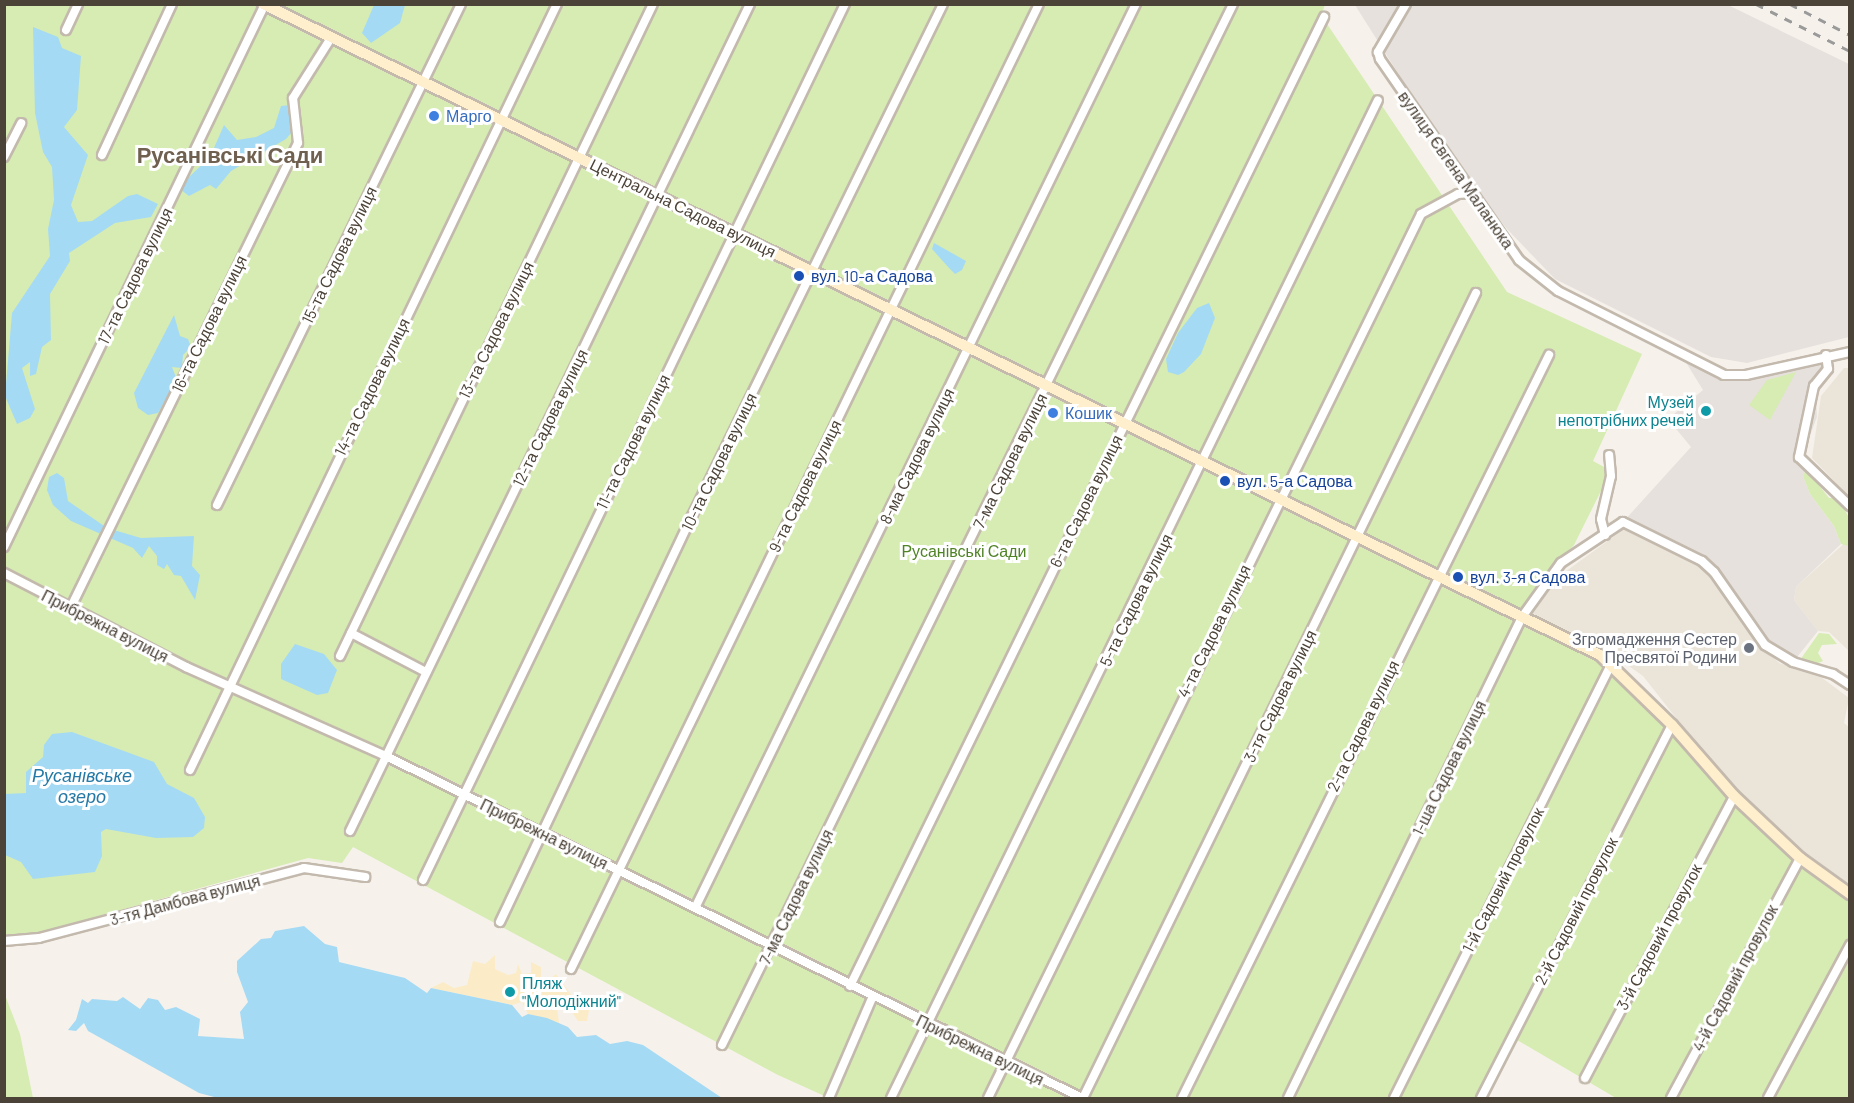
<!DOCTYPE html>
<html>
<head>
<meta charset="utf-8">
<style>
  body { margin:0 }
  #map { position:relative; width:1854px; height:1103px; overflow:hidden; background:#f6f2eb; font-family:Barlow,sans-serif }
  div>[style] { position:absolute }
  .residential>* { inset:0; background:#ebe4d9 }
  .industrial>* { inset:0; background:#e6e1dc }
  .green>* { inset:0; background:#d6ecb2 }
  .sand>* { inset:0; background:#fbecc7 }
  .water>* { inset:0; background:#a5daf5 }
  .roads { filter:drop-shadow(2px 0 #c3b9ad) drop-shadow(-2px 0 #c3b9ad) drop-shadow(0 2px #c3b9ad) drop-shadow(0 -2px #c3b9ad) }
  .street>* { height:8px; margin:-4px; padding:0 4px; transform-origin:4px; border-radius:4px; background:#fff }
  .secondary>* { height:10px; margin:-5px; padding:0 5px; transform-origin:5px; border-radius:5px; background:#ffefcd }
  .rail>* { height:3px; margin-top:-1.5px; transform-origin:0; background:repeating-linear-gradient(90deg,#9a9a9a 0 8px,transparent 0 16px) }
  .dots>* { width:16px; height:16px; translate:-50% -50%; box-sizing:border-box; border:3px solid #fff; border-radius:50% }
  span { translate:-50% -50%; white-space:nowrap; text-align:center; line-height:1.15; -webkit-text-stroke:6px #fff; paint-order:stroke }
  .shop-label { font-size:16px; color:#366cbe }
  .left { translate:0 -50%; text-align:left }
  .street-label { font-size:16px; color:#4c4338 }
  .transit-label { font-size:16px; color:#164399 }
  .culture-label { font-size:16px; color:#0d838f }
  .right { translate:-100% -50%; text-align:right }
  .park-label { font-size:16px; color:#508326 }
  .worship-label { font-size:16px; color:#5b616d }
  .water-label { font-size:18px; color:#2579a6; font-style:italic }
  .district-label { font-size:22px; color:#6f604f; font-weight:700 }
  .frame { position:absolute; inset:0; border:6px solid #4c4338; pointer-events:none }
</style>
</head>
<body>
<div id="map">
  <div class="residential">
    <i style="clip-path:polygon(1844px 368px,1850px 368px,1849px 496px,1812px 458px,1821px 396px)"></i>
    <i style="clip-path:polygon(1624px 529px,1699px 565px,1712px 577px,1753px 637px,1779px 663px,1821px 677px,1849px 698px,1844px 723px,1850px 728px,1849px 889px,1801px 855px,1736px 794px,1643px 676px,1609px 652px,1531px 616px,1558px 577px)"></i>
    <i style="clip-path:polygon(1849px 539px,1849px 651px,1829px 632px,1818px 631px,1794px 600px,1796px 587px)"></i>
  </div>
  <div class="industrial">
    <i style="clip-path:polygon(1355px 5px,1728px 5px,1849px 64px,1849px 337px,1747px 363px,1711px 357px,1555px 279px,1507px 229px,1459px 170px)"></i>
    <i style="clip-path:polygon(1833px 354px,1834px 372px,1816px 394px,1817px 417px,1800px 462px,1806px 469px,1803px 476px,1810px 494px,1834px 526px,1841px 544px,1796px 587px,1794px 600px,1818px 631px,1793px 662px,1765px 645px,1703px 561px,1623px 522px,1691px 447px,1668px 419px,1703px 390px,1682px 356px,1724px 375px,1746px 375px)"></i>
  </div>
  <div class="green">
    <i style="clip-path:polygon(5px 5px,1325px 5px,1321px 15px,1507px 292px,1642px 354px,1593px 461px,1606px 468px,1607px 479px,1574px 545px,1544px 576px,1518px 622px,1606px 663px,1797px 862px,1849px 901px,1849px 1098px,1616px 1098px,1517px 1040px,1487px 1098px,829px 1098px,778px 1075px,353px 847px,342px 863px,308px 858px,41px 932px,5px 935px)"></i>
    <i style="clip-path:polygon(1796px 372px,1770px 420px,1749px 405px,1767px 380px)"></i>
    <i style="clip-path:polygon(1806px 469px,1829px 498px,1839px 498px,1849px 518px,1849px 546px,1841px 544px,1834px 526px,1810px 494px,1803px 476px)"></i>
    <i style="clip-path:polygon(1819px 633px,1829px 634px,1837px 644px,1822px 645px,1818px 653px,1823px 661px,1813px 665px,1805px 663px,1800px 660px)"></i>
    <i style="clip-path:polygon(5px 995px,20px 1034px,33px 1098px,5px 1098px)"></i>
  </div>
  <div class="sand">
    <i style="clip-path:polygon(495px 955px,495px 969px,508px 975px,516px 973px,518px 964px,522px 974px,531px 973px,531px 962px,541px 967px,541px 977px,547px 981px,556px 974px,572px 996px,589px 1010px,587px 1021px,578px 1021px,567px 1005px,557px 1007px,559px 1023px,528px 1014px,522px 1002px,512px 1005px,431px 988px,443px 982px,454px 988px,467px 985px,473px 961px,485px 964px)"></i>
  </div>
  <div class="water">
    <i style="clip-path:polygon(374px 5px,405px 5px,400px 23px,371px 43px,362px 33px)"></i>
    <i style="clip-path:polygon(33px 27px,58px 37px,62px 48px,81px 56px,77px 110px,64px 127px,88px 155px,71px 205px,78px 222px,92px 221px,128px 196px,137px 194px,158px 204px,151px 217px,115px 223px,69px 253px,70px 261px,50px 294px,51px 340px,42px 347px,36px 374px,30px 376px,30px 362px,22px 368px,35px 409px,30px 418px,17px 424px,5px 396px,12px 313px,50px 256px,48px 229px,54px 200px,52px 167px,43px 152px,35px 113px)"></i>
    <i style="clip-path:polygon(291px 105px,292px 132px,286px 139px,231px 171px,216px 189px,210px 185px,189px 196px,181px 190px,189px 177px,210px 157px,224px 125px,237px 140px,256px 137px,274px 128px,281px 106px)"></i>
    <i style="clip-path:polygon(934px 243px,966px 261px,962px 270px,955px 274px,949px 268px,932px 249px)"></i>
    <i style="clip-path:polygon(1209px 303px,1215px 318px,1201px 354px,1184px 372px,1178px 375px,1168px 372px,1166px 359px,1178px 333px,1197px 308px)"></i>
    <i style="clip-path:polygon(174px 315px,180px 336px,188px 339px,191px 347px,183px 355px,182px 368px,172px 367px,177px 380px,158px 413px,148px 415px,138px 408px,134px 393px)"></i>
    <i style="clip-path:polygon(57px 473px,64px 478px,68px 501px,107px 528px,141px 538px,194px 536px,192px 566px,200px 575px,195px 600px,181px 576px,174px 575px,167px 564px,164px 569px,157px 565px,157px 556px,149px 546px,142px 558px,133px 548px,71px 521px,53px 505px,47px 490px,49px 477px)"></i>
    <i style="clip-path:polygon(295px 644px,324px 654px,337px 670px,328px 693px,317px 695px,281px 679px,281px 664px)"></i>
    <i style="clip-path:polygon(72px 732px,154px 762px,167px 784px,194px 798px,205px 817px,204px 828px,193px 837px,156px 838px,106px 829px,101px 832px,102px 856px,95px 872px,33px 879px,21px 862px,5px 855px,5px 794px,26px 793px,26px 772px,43px 757px,44px 745px,52px 734px)"></i>
    <i style="clip-path:polygon(304px 926px,325px 944px,337px 947px,339px 962px,405px 978px,427px 993px,431px 988px,512px 1005px,522px 1017px,528px 1014px,547px 1018px,568px 1027px,577px 1037px,596px 1035px,610px 1044px,627px 1041px,643px 1045px,722px 1098px,218px 1098px,199px 1093px,124px 1051px,88px 1031px,84px 1023px,76px 1031px,68px 1030px,76px 1020px,82px 999px,88px 1003px,92px 999px,117px 1001px,123px 997px,140px 1009px,148px 998px,158px 1000px,165px 1010px,176px 1007px,200px 1019px,198px 1036px,244px 1039px,240px 1012px,248px 1002px,237px 972px,237px 961px,261px 939px,271px 938px,275px 931px)"></i>
  </div>
  <div class="roads">
    <div class="street">
      <i style="left:1406px;top:4px;width:56px;rotate:120.3deg"></i>
      <i style="left:1378px;top:52px;width:7px;rotate:74deg"></i>
      <i style="left:1380px;top:59px;width:244px;rotate:55.3deg"></i>
      <i style="left:1519px;top:260px;width:50px;rotate:38.5deg"></i>
      <i style="left:1558px;top:291px;width:186px;rotate:26.8deg"></i>
      <i style="left:1724px;top:375px;width:22px"></i>
      <i style="left:1746px;top:375px;width:107px;rotate:-12.5deg"></i>
      <i style="left:66px;top:30px;width:29px;rotate:-65deg"></i>
      <i style="left:102px;top:155px;width:166px;rotate:-65.1deg"></i>
      <i style="left:4px;top:157px;width:38px;rotate:-63deg"></i>
      <i style="left:1826px;top:355px;width:14px;rotate:82deg"></i>
      <i style="left:1828px;top:369px;width:22px;rotate:129deg"></i>
      <i style="left:1814px;top:386px;width:73px;rotate:101.9deg"></i>
      <i style="left:1799px;top:457px;width:71px;rotate:43.9deg"></i>
      <i style="left:217px;top:505px;width:557px;rotate:-64.03deg"></i>
      <i style="left:1605px;top:535px;width:16px;rotate:-104deg"></i>
      <i style="left:1601px;top:519px;width:44px;rotate:-76.9deg"></i>
      <i style="left:1611px;top:476px;width:21px;rotate:-95deg"></i>
      <i style="left:4px;top:547px;width:602px;rotate:-64.33deg"></i>
      <i style="left:4px;top:573px;width:205px;rotate:27.3deg"></i>
      <i style="left:186px;top:667px;width:219px;rotate:24deg"></i>
      <i style="left:386px;top:756px;width:775px;rotate:26.17deg"></i>
      <i style="left:70px;top:609px;width:519px;rotate:-63.93deg"></i>
      <i style="left:298px;top:143px;width:45px;rotate:-96.3deg"></i>
      <i style="left:293px;top:98px;width:71px;rotate:-57.7deg"></i>
      <i style="left:351px;top:633px;width:85px;rotate:27.5deg"></i>
      <i style="left:340px;top:656px;width:723px;rotate:-64.36deg"></i>
      <i style="left:190px;top:770px;width:849px;rotate:-64.4deg"></i>
      <i style="left:350px;top:831px;width:919px;rotate:-64.19deg"></i>
      <i style="left:423px;top:880px;width:972px;rotate:-64.28deg"></i>
      <i style="left:696px;top:906px;width:1004px;rotate:-64deg"></i>
      <i style="left:500px;top:922px;width:449px;rotate:-64.7deg"></i>
      <i style="left:692px;top:516px;width:570px;rotate:-63.88deg"></i>
      <i style="left:4px;top:941px;width:35px;rotate:-5deg"></i>
      <i style="left:39px;top:938px;width:274px;rotate:-14.8deg"></i>
      <i style="left:304px;top:868px;width:62px;rotate:8.4deg"></i>
      <i style="left:571px;top:969px;width:1072px;rotate:-64.13deg"></i>
      <i style="left:850px;top:986px;width:1079px;rotate:-63.93deg"></i>
      <i style="left:722px;top:1045px;width:1160px;rotate:-63.85deg"></i>
      <i style="left:1585px;top:1078px;width:319px;rotate:-62.1deg"></i>
      <i style="left:829px;top:1098px;width:109px;rotate:-66.7deg"></i>
      <i style="left:891px;top:1098px;width:1110px;rotate:-63.99deg"></i>
      <i style="left:988px;top:1098px;width:984px;rotate:-63.9deg"></i>
      <i style="left:1421px;top:214px;width:42px;rotate:-28.4deg"></i>
      <i style="left:1458px;top:194px;width:12px;rotate:-5deg"></i>
      <i style="left:1083px;top:1098px;width:896px;rotate:-63.98deg"></i>
      <i style="left:1182px;top:1098px;width:829px;rotate:-63.71deg"></i>
      <i style="left:1288px;top:1098px;width:535px;rotate:-64.06deg"></i>
      <i style="left:1522px;top:617px;width:67px;rotate:-54.2deg"></i>
      <i style="left:1561px;top:563px;width:74px;rotate:-33.5deg"></i>
      <i style="left:1623px;top:522px;width:88px;rotate:26.3deg"></i>
      <i style="left:1702px;top:561px;width:16px;rotate:43deg"></i>
      <i style="left:1714px;top:572px;width:89px;rotate:55.1deg"></i>
      <i style="left:1765px;top:645px;width:33px;rotate:31deg"></i>
      <i style="left:1793px;top:662px;width:42px;rotate:16.7deg"></i>
      <i style="left:1833px;top:674px;width:20px;rotate:33deg"></i>
      <i style="left:1394px;top:1098px;width:487px;rotate:-63.4deg"></i>
      <i style="left:1481px;top:1098px;width:419px;rotate:-62.9deg"></i>
      <i style="left:1671px;top:1098px;width:272px;rotate:-61.7deg"></i>
      <i style="left:1768px;top:1098px;width:174px;rotate:-61.8deg"></i>
    </div>
    <div class="secondary">
      <i style="left:263px;top:4px;width:1487px;rotate:25.96deg"></i>
      <i style="left:1600px;top:655px;width:100px;rotate:44.2deg"></i>
      <i style="left:1672px;top:725px;width:94px;rotate:48.9deg"></i>
      <i style="left:1734px;top:796px;width:91px;rotate:43.2deg"></i>
      <i style="left:1800px;top:858px;width:62px;rotate:35.8deg"></i>
    </div>
  </div>
  <div class="rail">
    <i style="left:1756px;top:4px;width:105px;rotate:26.6deg"></i>
    <i style="left:1790px;top:4px;width:68px;rotate:27.3deg"></i>
  </div>
  <div class="dots">
    <i style="left:434px;top:116px;background:#3f7fe0"></i>
    <i style="left:799px;top:276px;background:#1a4fb4"></i>
    <i style="left:1706px;top:411px;background:#0f9aa8"></i>
    <i style="left:1053px;top:413px;background:#3f7fe0"></i>
    <i style="left:1225px;top:481px;background:#1a4fb4"></i>
    <i style="left:1458px;top:577px;background:#1a4fb4"></i>
    <i style="left:1749px;top:648px;background:#6b7280"></i>
    <i style="left:510px;top:992px;background:#0f9aa8"></i>
  </div>
  <div class="shop-label">
    <span class="left" style="left:446px;top:116px">Марго</span>
    <span class="left" style="left:1065px;top:413px">Кошик</span>
  </div>
  <div class="street-label">
    <span style="left:1456px;top:170px;rotate:55deg">вулиця Євгена Маланюка</span>
    <span style="left:683px;top:208px;rotate:26deg">Центральна Садова вулиця</span>
    <span style="left:339px;top:255px;rotate:-64deg">15-та Садова вулиця</span>
    <span style="left:135px;top:276px;rotate:-64deg">17-та Садова вулиця</span>
    <span style="left:209px;top:324px;rotate:-64deg">16-та Садова вулиця</span>
    <span style="left:496px;top:330px;rotate:-64deg">13-та Садова вулиця</span>
    <span style="left:372px;top:387px;rotate:-64deg">14-та Садова вулиця</span>
    <span style="left:550px;top:418px;rotate:-64deg">12-та Садова вулиця</span>
    <span style="left:633px;top:442px;rotate:-64deg">11-та Садова вулиця</span>
    <span style="left:917px;top:456px;rotate:-64deg">8-ма Садова вулиця</span>
    <span style="left:1010px;top:461px;rotate:-64deg">7-ма Садова вулиця</span>
    <span style="left:719px;top:462px;rotate:-64deg">10-та Садова вулиця</span>
    <span style="left:805px;top:486px;rotate:-64deg">9-та Садова вулиця</span>
    <span style="left:1086px;top:501px;rotate:-64deg">6-та Садова вулиця</span>
    <span style="left:1136px;top:600px;rotate:-64deg">5-та Садова вулиця</span>
    <span style="left:105px;top:626px;rotate:27deg">Прибрежна вулиця</span>
    <span style="left:1214px;top:631px;rotate:-64deg">4-та Садова вулиця</span>
    <span style="left:1280px;top:696px;rotate:-64deg">3-тя Садова вулиця</span>
    <span style="left:1363px;top:726px;rotate:-64deg">2-га Садова вулиця</span>
    <span style="left:1449px;top:768px;rotate:-64deg">1-ша Садова вулиця</span>
    <span style="left:544px;top:834px;rotate:26deg">Прибрежна вулиця</span>
    <span style="left:1503px;top:880px;rotate:-63deg">1-й Садовий провулок</span>
    <span style="left:796px;top:897px;rotate:-64deg">7-ма Садова вулиця</span>
    <span style="left:185px;top:900px;rotate:-15deg">3-тя Дамбова вулиця</span>
    <span style="left:1576px;top:911px;rotate:-63deg">2-й Садовий провулок</span>
    <span style="left:1659px;top:937px;rotate:-62deg">3-й Садовий провулок</span>
    <span style="left:1735px;top:978px;rotate:-62deg">4-й Садовий провулок</span>
    <span style="left:980px;top:1050px;rotate:26deg">Прибрежна вулиця</span>
  </div>
  <div class="transit-label">
    <span class="left" style="left:811px;top:276px">вул. 10-а Садова</span>
    <span class="left" style="left:1237px;top:481px">вул. 5-а Садова</span>
    <span class="left" style="left:1470px;top:577px">вул. 3-я Садова</span>
  </div>
  <div class="culture-label">
    <span class="right" style="left:1694px;top:411px">Музей<br>непотрібних речей</span>
    <span class="left" style="left:522px;top:992px">Пляж<br>"Молодіжний"</span>
  </div>
  <div class="park-label">
    <span style="left:964px;top:551px">Русанівські Сади</span>
  </div>
  <div class="worship-label">
    <span class="right" style="left:1737px;top:648px">Згромадження Сестер<br>Пресвятої Родини</span>
  </div>
  <div class="water-label">
    <span style="left:82px;top:786px">Русанівське<br>озеро</span>
  </div>
  <div class="district-label">
    <span style="left:230px;top:155px">Русанівські Сади</span>
  </div>
  <div class="frame"></div>
</div>
</body>
</html>
